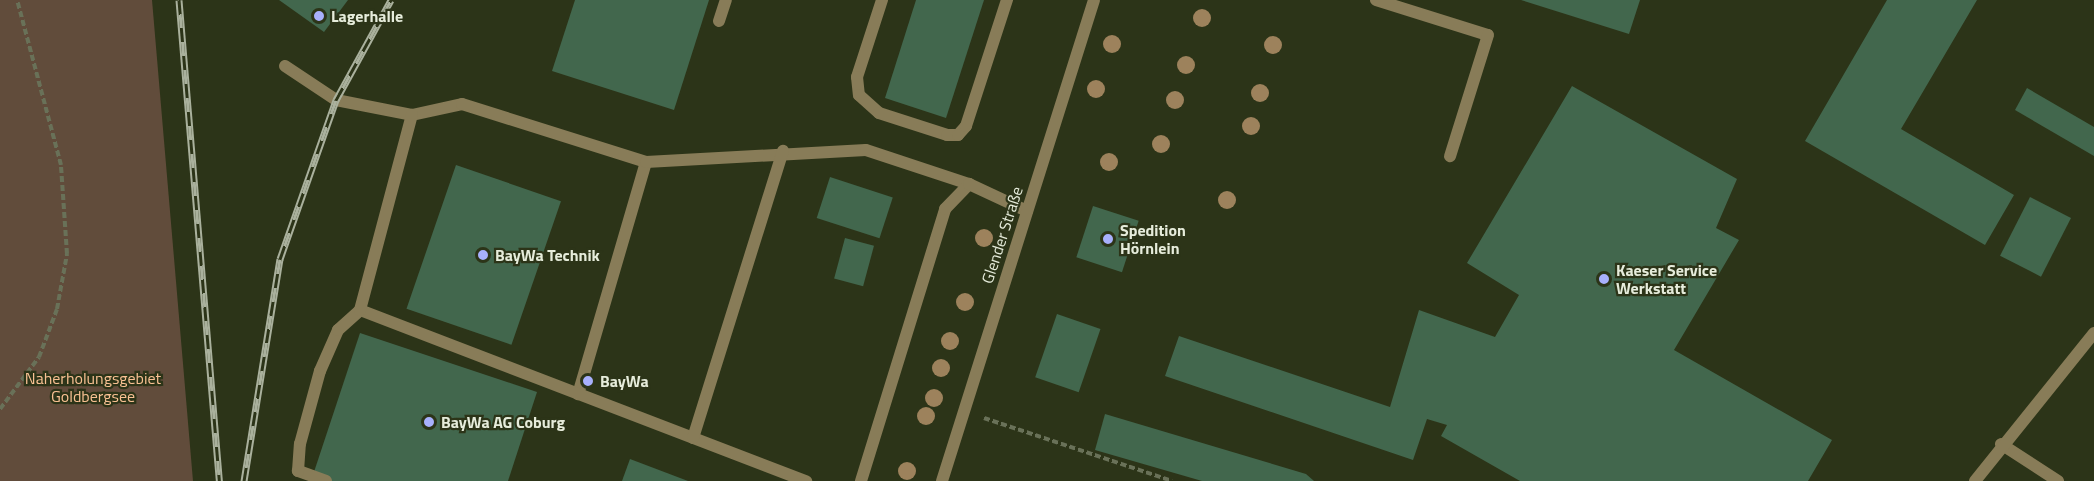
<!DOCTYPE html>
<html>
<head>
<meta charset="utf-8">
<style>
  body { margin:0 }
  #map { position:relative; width:2094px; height:481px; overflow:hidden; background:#2c3418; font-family:"Titillium Web",sans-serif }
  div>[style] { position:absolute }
  .green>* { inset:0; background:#614c3b }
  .building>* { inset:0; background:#42674d; transform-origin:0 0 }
  .path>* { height:4px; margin-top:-2px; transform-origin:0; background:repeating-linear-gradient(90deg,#697158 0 6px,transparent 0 9px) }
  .lane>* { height:12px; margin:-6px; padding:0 6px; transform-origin:6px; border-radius:6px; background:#887c58 }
  .street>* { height:12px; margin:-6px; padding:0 6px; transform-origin:6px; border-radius:6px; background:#887c58 }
  .rail>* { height:7px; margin-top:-3.5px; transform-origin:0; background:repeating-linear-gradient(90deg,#2c3418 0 14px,#aab19d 0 28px); box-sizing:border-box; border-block:2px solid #aab19d }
  .trees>* { width:18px; height:18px; margin:-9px; border-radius:50%; background:#9d825c }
  .dots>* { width:16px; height:16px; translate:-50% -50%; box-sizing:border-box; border:3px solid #2c3418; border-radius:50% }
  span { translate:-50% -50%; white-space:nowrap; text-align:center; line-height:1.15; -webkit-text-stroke:4.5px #2c3418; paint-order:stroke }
  .poi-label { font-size:16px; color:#e6ecdb; font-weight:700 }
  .left { translate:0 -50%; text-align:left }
  .street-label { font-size:16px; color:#e6ecdb }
  .park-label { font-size:16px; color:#f9c193 }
</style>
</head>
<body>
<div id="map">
  <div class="green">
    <i style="clip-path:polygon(0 0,152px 0,193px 481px,0 481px)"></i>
  </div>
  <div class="building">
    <i style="clip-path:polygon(279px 0,348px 0,324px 32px)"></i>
    <i style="clip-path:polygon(575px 0,709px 0,674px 110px,552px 71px)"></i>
    <i style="clip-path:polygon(916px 0,984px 0,946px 118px,885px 98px)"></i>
    <i style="clip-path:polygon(1521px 0,1640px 0,1629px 34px)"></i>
    <i style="clip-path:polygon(1887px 0,1977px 0,1901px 129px,2014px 195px,1985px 245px,1805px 141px)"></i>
    <i style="clip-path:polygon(1572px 86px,1737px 179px,1716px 228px,1739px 240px,1674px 350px,1832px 440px,1808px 481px,1520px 481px,1441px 436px,1447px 425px,1427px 419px,1413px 460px,1165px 376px,1179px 336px,1390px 407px,1419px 310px,1495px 337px,1519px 295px,1467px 263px)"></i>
    <i style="clip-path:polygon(2027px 88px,2094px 127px,2094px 156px,2015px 110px)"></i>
    <i style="left:456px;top:165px;width:111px;height:152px;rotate:19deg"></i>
    <i style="left:830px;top:177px;width:66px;height:43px;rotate:18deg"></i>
    <i style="left:2030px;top:197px;width:46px;height:66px;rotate:27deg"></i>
    <i style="left:1093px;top:206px;width:48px;height:54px;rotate:18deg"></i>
    <i style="left:845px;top:238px;width:30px;height:42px;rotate:15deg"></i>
    <i style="left:1057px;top:314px;width:46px;height:67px;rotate:19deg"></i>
    <i style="clip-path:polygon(360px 333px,537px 392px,508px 481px,311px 481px)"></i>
    <i style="clip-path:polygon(1105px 414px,1306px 474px,1314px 481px,1202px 481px,1095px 450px)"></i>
    <i style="clip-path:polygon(630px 459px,688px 481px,622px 481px)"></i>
  </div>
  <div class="path">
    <i style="left:0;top:409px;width:65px;rotate:-53.1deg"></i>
    <i style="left:39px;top:357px;width:51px;rotate:-69.4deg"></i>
    <i style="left:57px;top:309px;width:56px;rotate:-79.7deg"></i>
    <i style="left:67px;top:254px;width:89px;rotate:-93.9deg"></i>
    <i style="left:61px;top:165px;width:171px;rotate:-104.9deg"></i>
    <i style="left:984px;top:418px;width:198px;rotate:18.5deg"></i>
  </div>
  <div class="lane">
    <i style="left:882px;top:0;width:81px;rotate:108deg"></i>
    <i style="left:857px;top:77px;width:18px;rotate:84deg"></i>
    <i style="left:859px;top:95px;width:27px;rotate:42deg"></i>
    <i style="left:879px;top:113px;width:71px;rotate:17.9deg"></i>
    <i style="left:947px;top:135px;width:11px"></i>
    <i style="left:958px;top:135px;width:12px;rotate:-48deg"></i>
    <i style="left:966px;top:126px;width:133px;rotate:-72deg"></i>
    <i style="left:1376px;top:0;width:117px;rotate:17.4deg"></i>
    <i style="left:1488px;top:35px;width:127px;rotate:107.4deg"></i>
    <i style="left:719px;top:21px;width:22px;rotate:-72deg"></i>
    <i style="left:285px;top:66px;width:61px;rotate:33.7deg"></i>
    <i style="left:336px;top:100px;width:77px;rotate:11.2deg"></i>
    <i style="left:412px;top:115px;width:51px;rotate:-12.4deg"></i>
    <i style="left:462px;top:104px;width:193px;rotate:17.5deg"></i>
    <i style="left:646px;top:162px;width:242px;rotate:106.3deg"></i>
    <i style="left:646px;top:162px;width:220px;rotate:-3.1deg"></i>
    <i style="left:866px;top:150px;width:108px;rotate:18.3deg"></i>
    <i style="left:360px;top:310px;width:478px;rotate:21deg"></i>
    <i style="left:693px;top:438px;width:301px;rotate:-72.6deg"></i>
    <i style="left:2001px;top:444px;width:68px;rotate:33deg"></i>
    <i style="left:326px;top:481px;width:30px;rotate:-160deg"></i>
    <i style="left:298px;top:471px;width:27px;rotate:-86deg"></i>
    <i style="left:300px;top:444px;width:76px;rotate:-74.7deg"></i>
    <i style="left:320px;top:371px;width:45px;rotate:-66.3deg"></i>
    <i style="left:338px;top:330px;width:30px;rotate:-42deg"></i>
    <i style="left:360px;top:310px;width:202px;rotate:-75.1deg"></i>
    <i style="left:861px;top:481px;width:285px;rotate:-72.8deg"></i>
    <i style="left:945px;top:209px;width:35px;rotate:-46deg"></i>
    <i style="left:969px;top:184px;width:64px;rotate:25deg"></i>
  </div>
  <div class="street">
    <i style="left:942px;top:481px;width:504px;rotate:-72.46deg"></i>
    <i style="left:1975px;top:481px;width:190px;rotate:-51.2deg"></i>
  </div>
  <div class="rail">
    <i style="left:179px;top:0;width:483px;rotate:85.2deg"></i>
    <i style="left:244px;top:481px;width:225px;rotate:-80.8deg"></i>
    <i style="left:280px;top:259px;width:169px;rotate:-70.6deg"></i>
    <i style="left:336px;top:100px;width:114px;rotate:-61.2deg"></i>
  </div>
  <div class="trees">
    <i style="left:1202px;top:18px"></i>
    <i style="left:1112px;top:44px"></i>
    <i style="left:1273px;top:45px"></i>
    <i style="left:1186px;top:65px"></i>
    <i style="left:1096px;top:89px"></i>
    <i style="left:1260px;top:93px"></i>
    <i style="left:1175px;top:100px"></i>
    <i style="left:1251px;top:126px"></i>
    <i style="left:1161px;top:144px"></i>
    <i style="left:1109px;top:162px"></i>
    <i style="left:1227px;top:200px"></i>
    <i style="left:984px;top:238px"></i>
    <i style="left:965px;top:302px"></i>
    <i style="left:950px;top:341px"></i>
    <i style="left:941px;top:368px"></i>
    <i style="left:934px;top:398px"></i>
    <i style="left:926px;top:416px"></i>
    <i style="left:907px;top:471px"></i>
  </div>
  <div class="dots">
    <i style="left:319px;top:16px;background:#a8b0fc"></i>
    <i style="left:1108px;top:239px;background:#a8b0fc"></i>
    <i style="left:483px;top:255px;background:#a8b0fc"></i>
    <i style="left:1604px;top:279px;background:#a8b0fc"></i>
    <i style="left:588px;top:381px;background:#a8b0fc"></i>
    <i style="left:429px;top:422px;background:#a8b0fc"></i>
  </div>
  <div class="poi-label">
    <span class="left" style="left:331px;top:16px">Lagerhalle</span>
    <span class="left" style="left:1120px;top:239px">Spedition<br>Hörnlein</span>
    <span class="left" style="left:495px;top:255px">BayWa Technik</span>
    <span class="left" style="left:1616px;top:279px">Kaeser Service<br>Werkstatt</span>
    <span class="left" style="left:600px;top:381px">BayWa</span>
    <span class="left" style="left:441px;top:422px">BayWa AG Coburg</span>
  </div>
  <div class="street-label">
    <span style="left:1002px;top:235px;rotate:-72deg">Glender Straße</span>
  </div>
  <div class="park-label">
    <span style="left:93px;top:387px">Naherholungsgebiet<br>Goldbergsee</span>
  </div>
</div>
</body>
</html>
